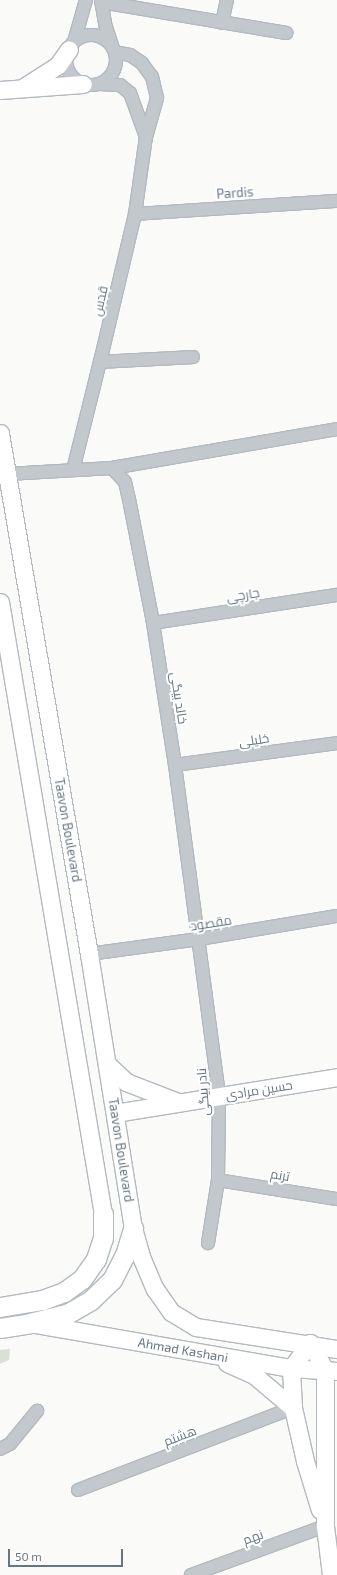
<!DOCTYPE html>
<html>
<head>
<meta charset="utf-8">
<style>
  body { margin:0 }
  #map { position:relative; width:337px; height:1575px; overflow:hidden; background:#fafaf8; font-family:"Exo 2",Cairo,sans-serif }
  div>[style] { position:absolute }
  .green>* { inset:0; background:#dadfd7 }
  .roads { filter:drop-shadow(1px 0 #b3babf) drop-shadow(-1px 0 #b3babf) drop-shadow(0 1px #b3babf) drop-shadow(0 -1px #b3babf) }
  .street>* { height:12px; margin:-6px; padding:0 6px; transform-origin:6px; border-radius:6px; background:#c3c8cc }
  .street>.ring { margin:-6px; padding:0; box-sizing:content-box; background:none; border:12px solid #c3c8cc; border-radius:50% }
  .secondary>* { height:17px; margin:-8.5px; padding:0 8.5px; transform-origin:8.5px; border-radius:8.5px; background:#fff }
  .primary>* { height:19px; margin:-9.5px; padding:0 9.5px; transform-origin:9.5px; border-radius:9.5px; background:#fff }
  span { translate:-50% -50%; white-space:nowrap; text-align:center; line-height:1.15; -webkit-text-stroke:4px #fff; paint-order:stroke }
  .street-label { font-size:13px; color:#657683 }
  .scale { position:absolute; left:8px; top:1549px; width:115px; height:18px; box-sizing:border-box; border:2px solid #657683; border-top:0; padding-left:5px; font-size:12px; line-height:14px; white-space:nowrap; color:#657683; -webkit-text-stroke:3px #fff; paint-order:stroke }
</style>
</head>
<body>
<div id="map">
  <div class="green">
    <i style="clip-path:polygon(10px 1349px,9px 1360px,0 1364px,0 1350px)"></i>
  </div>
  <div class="roads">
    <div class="street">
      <i style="left:101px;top:0;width:27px;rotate:80deg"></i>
      <i style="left:106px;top:27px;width:19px;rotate:72deg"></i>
      <i style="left:101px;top:2px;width:188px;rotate:9.5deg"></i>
      <i style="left:222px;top:23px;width:24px;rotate:-78deg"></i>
      <i class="ring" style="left:66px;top:35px;width:38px;height:38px"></i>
      <i style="left:74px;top:42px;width:44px;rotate:-74.1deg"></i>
      <i style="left:99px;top:84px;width:21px;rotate:3deg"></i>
      <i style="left:120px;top:85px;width:13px;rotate:39deg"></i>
      <i style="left:130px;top:93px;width:47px;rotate:70deg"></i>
      <i style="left:135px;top:214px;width:202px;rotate:-3.7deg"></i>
      <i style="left:100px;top:362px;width:93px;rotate:-3.1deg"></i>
      <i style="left:112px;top:468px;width:19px;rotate:47deg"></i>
      <i style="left:125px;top:482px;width:17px;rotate:77deg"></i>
      <i style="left:129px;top:499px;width:126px;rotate:79deg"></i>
      <i style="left:153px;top:623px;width:144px;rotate:81.2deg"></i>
      <i style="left:175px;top:765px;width:334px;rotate:82.4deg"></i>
      <i style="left:219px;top:1096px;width:84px;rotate:90.7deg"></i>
      <i style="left:218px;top:1180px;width:64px;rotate:99deg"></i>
      <i style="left:73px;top:470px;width:111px;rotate:-76deg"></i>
      <i style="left:100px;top:362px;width:152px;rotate:-76.7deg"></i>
      <i style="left:135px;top:214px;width:78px;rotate:-81.9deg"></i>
      <i style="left:146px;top:137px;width:41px;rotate:-74.2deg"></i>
      <i style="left:157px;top:98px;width:22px;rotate:-103deg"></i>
      <i style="left:152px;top:77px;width:17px;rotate:-126deg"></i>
      <i style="left:142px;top:63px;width:14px;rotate:-146deg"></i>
      <i style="left:130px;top:55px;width:15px;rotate:-169deg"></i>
      <i style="left:7px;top:474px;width:105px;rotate:-3.3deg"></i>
      <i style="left:112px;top:468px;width:228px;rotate:-9.8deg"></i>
      <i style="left:153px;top:623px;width:186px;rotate:-8.7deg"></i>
      <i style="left:175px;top:765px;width:163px;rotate:-7.7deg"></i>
      <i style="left:89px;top:954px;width:111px;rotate:-7.8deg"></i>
      <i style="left:199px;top:939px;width:140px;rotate:-9.5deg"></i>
      <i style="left:218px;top:1180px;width:121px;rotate:9.1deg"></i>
      <i style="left:0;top:1449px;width:11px;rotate:-27deg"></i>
      <i style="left:10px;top:1444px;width:43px;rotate:-50.7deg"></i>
      <i style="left:78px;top:1490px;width:230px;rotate:-20.9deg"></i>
      <i style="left:191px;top:1575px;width:143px;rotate:-20.1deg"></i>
    </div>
    <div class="secondary">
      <i style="left:24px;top:87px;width:40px;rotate:-32.9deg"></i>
      <i style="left:58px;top:65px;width:19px;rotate:-55deg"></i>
      <i style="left:0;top:90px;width:83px;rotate:-4.1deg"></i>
      <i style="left:0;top:433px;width:529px;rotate:80.31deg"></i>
      <i style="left:89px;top:954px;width:278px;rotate:80.9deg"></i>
      <i style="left:133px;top:1228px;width:32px;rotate:74deg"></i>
      <i style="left:142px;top:1259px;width:33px;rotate:67deg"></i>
      <i style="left:155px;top:1289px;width:28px;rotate:55deg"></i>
      <i style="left:171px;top:1312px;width:29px;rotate:31deg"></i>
      <i style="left:196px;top:1327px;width:143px;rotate:8.9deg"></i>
      <i style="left:0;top:602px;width:621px;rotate:80.45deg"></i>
      <i style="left:107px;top:1064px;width:26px;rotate:43deg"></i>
      <i style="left:126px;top:1082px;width:56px;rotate:21deg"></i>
      <i style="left:115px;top:1113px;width:225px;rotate:-9.2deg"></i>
      <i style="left:30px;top:1323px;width:265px;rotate:9.8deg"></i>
      <i style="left:291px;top:1368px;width:46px;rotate:3.7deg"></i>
      <i style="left:310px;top:1343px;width:31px;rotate:61deg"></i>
      <i style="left:325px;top:1370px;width:156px;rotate:90deg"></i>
      <i style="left:325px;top:1526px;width:49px;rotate:83deg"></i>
      <i style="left:310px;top:1343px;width:31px;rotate:127deg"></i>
      <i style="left:291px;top:1368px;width:40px;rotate:87.1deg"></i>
      <i style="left:293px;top:1408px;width:54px;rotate:77.2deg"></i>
      <i style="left:305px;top:1461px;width:51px;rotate:73deg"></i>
      <i style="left:227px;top:1363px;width:30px;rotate:24deg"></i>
      <i style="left:254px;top:1375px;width:51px;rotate:40.2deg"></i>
    </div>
    <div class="primary">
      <i style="left:0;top:1307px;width:43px;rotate:-9.5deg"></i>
      <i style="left:42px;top:1300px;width:23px;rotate:-20deg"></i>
      <i style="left:64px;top:1292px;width:22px;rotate:-36deg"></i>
      <i style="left:82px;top:1279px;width:24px;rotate:-55deg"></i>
      <i style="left:96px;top:1259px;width:22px;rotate:-72deg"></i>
      <i style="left:103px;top:1238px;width:24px;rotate:-90deg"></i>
      <i style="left:0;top:1328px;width:30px;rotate:-9deg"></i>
      <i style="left:30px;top:1323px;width:38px;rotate:-14deg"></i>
      <i style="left:67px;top:1314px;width:28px;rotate:-30deg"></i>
      <i style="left:91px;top:1300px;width:29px;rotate:-44deg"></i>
      <i style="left:112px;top:1280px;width:28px;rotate:-63deg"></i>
      <i style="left:125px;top:1255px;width:28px;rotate:-73deg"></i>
    </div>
  </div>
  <div class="street-label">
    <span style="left:235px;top:193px;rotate:-4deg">Pardis</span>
    <span style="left:100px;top:301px;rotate:-77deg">قدس</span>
    <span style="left:243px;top:595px;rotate:-9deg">جارچی</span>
    <span style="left:179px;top:698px;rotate:81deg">خالد بیگی</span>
    <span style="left:254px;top:740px;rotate:-8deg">خلیلی</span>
    <span style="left:68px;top:830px;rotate:80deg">Taavon Boulevard</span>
    <span style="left:211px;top:923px;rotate:-9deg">مقصود</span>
    <span style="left:259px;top:1090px;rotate:-9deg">حسین مرادی</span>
    <span style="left:203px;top:1092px;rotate:-94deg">نادر بیگی</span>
    <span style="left:121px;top:1150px;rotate:81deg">Taavon Boulevard</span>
    <span style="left:280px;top:1175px;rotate:9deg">ترنم</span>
    <span style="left:183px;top:1350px;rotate:10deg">Ahmad Kashani</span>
    <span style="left:180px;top:1436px;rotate:-21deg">هشتم</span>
    <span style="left:253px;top:1537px;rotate:-20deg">نهم</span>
  </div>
  <div class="scale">50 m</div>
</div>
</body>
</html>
